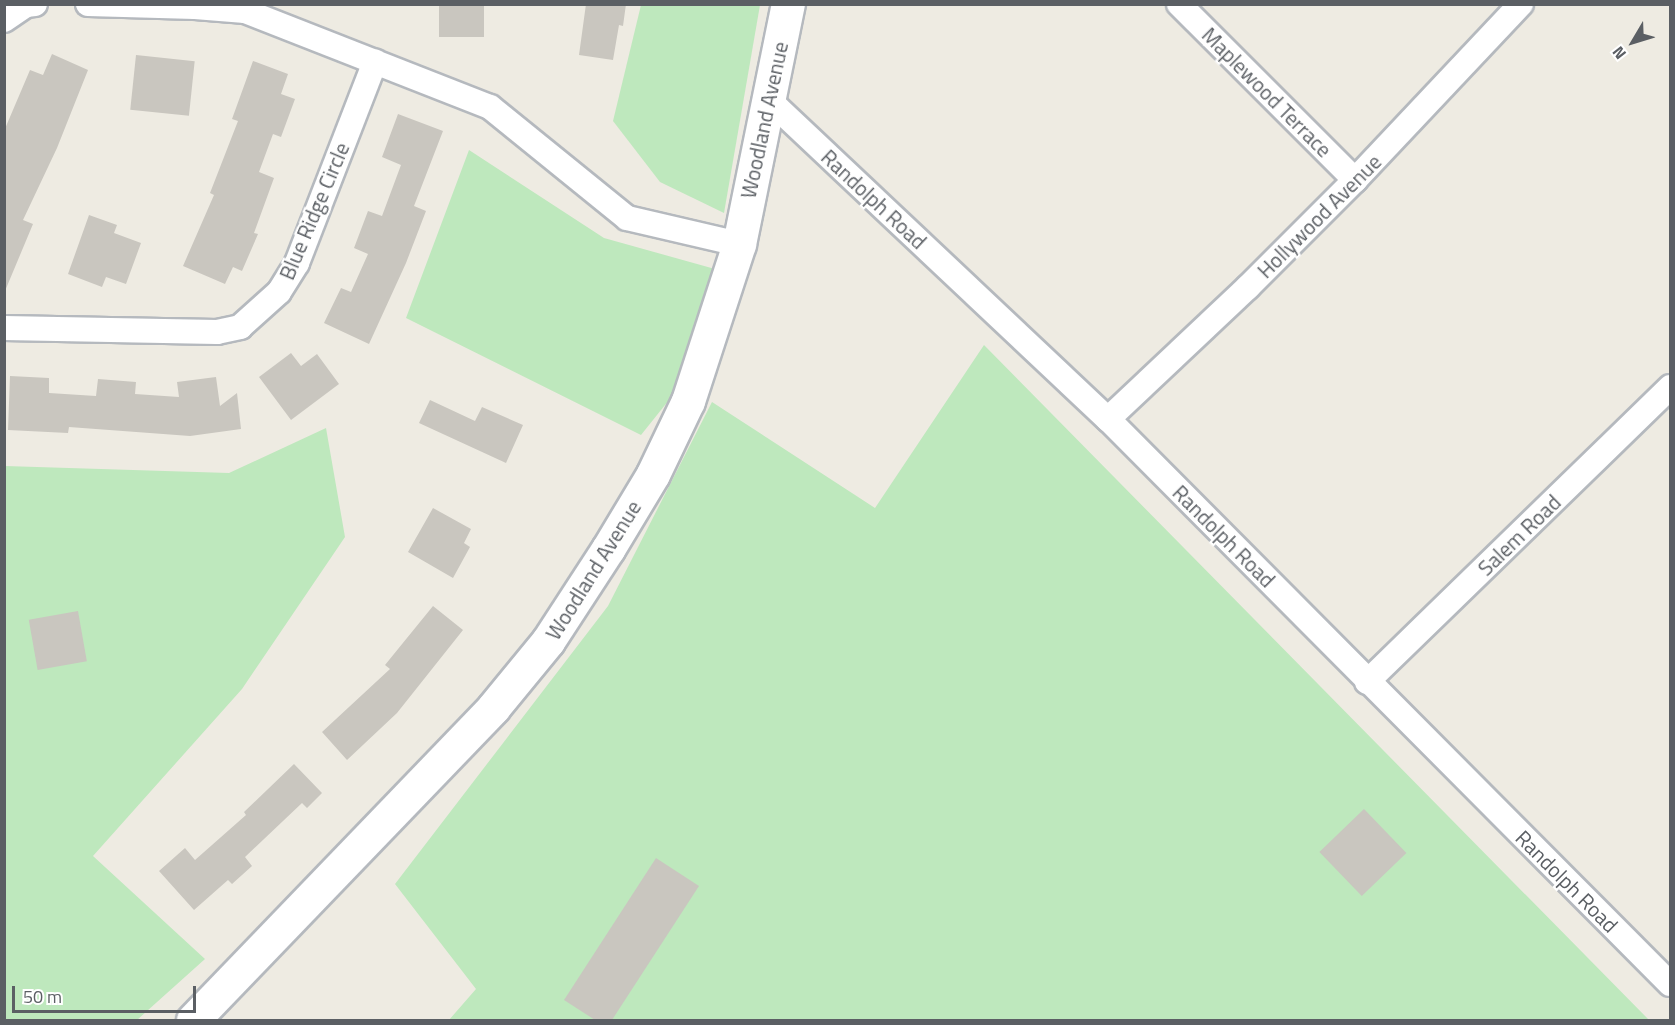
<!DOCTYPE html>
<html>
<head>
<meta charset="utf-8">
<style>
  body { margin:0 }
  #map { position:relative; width:1675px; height:1025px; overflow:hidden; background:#eeebe2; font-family:"Titillium Web",sans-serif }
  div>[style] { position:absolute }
  .green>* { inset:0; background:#bee8bd }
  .building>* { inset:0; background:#c9c6bf; transform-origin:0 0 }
  .roads { filter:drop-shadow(2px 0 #b5b9be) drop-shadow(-2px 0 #b5b9be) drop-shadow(0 2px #b5b9be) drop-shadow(0 -2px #b5b9be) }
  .street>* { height:24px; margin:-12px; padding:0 12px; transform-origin:12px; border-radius:12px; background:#fff }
  .secondary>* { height:33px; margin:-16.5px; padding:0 16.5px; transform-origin:16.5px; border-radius:16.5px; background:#fff }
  span { translate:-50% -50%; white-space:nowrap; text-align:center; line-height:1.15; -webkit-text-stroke:4.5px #fff; paint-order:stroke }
  .street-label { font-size:21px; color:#5b5f64 }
  .frame { position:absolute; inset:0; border:6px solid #5b5f64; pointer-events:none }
  .north { position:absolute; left:1603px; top:12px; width:60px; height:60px; -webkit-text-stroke:4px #fff; paint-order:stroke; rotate:232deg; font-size:16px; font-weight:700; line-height:24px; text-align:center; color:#5b5f64 }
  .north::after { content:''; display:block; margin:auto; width:21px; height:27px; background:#5b5f64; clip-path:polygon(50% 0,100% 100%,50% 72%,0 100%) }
  .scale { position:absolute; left:12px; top:986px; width:184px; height:27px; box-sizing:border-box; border:3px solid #5b5f64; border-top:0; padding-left:8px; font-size:18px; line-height:21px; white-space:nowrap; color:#5b5f64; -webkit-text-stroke:4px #fff; paint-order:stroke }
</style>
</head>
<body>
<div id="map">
  <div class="green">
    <i style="clip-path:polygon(641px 5px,760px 5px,724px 213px,660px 182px,613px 121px)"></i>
    <i style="clip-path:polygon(469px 150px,604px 238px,715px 269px,673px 395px,641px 435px,406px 318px)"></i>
    <i style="clip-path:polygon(984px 345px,1649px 1020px,449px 1020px,476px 989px,395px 884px,608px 606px,712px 402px,875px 508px)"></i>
    <i style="clip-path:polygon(326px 428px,345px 537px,242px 689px,93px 856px,205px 959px,137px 1020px,5px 1020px,5px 466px,229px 473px)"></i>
  </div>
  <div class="building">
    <i style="left:439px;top:4px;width:45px;height:33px"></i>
    <i style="clip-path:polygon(586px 4px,626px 4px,623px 26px,619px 25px,613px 60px,579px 55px)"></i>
    <i style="clip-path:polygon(52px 54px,88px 70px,57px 148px,23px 220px,33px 224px,5px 291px,4px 131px,30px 70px,43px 75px)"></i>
    <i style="left:136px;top:55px;width:59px;height:55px;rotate:6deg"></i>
    <i style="clip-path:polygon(253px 61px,288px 74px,281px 94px,295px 99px,281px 137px,273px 134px,259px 172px,274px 178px,254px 233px,258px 234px,242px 271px,233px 267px,225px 284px,183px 266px,214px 195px,210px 193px,238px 121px,232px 119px)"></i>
    <i style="clip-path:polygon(398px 114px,443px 131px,414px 206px,426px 211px,406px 263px,369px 344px,324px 323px,341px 288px,351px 292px,368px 254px,354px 248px,368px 211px,382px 216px,401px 165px,382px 157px)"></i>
    <i style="clip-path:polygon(89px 215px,117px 225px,114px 233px,141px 243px,126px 284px,106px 277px,102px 287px,68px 274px)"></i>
    <i style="clip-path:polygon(291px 353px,301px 366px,317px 354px,339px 384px,291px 420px,259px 377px)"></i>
    <i style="clip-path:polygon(10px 376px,49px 378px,49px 393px,96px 396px,98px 379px,136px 382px,135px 394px,179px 397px,177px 382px,216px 377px,220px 406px,237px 393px,241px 429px,190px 436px,69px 427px,68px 433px,8px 430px)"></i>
    <i style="clip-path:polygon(430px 400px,475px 421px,482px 407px,523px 425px,506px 463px,419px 423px)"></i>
    <i style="clip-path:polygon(433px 508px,471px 529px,464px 543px,470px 547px,453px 578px,408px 552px)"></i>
    <i style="clip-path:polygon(433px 606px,463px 630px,397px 713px,347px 760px,322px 732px,390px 669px,385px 665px)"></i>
    <i style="left:78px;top:611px;width:51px;height:50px;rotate:80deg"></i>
    <i style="clip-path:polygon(294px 764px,322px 793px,307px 808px,302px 803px,245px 857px,252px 866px,232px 884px,228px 880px,194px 910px,159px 871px,185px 848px,195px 860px,246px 815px,244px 812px)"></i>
    <i style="left:1364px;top:809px;width:61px;height:62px;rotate:46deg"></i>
    <i style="clip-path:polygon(656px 858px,699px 886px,612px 1020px,595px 1020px,564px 1000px)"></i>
  </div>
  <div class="roads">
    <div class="street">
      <i style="left:88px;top:4px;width:107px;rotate:1.6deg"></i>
      <i style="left:195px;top:7px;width:50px;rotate:4.6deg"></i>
      <i style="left:245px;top:11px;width:263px;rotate:21.4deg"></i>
      <i style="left:490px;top:107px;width:176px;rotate:39deg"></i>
      <i style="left:627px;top:218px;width:115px;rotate:13.1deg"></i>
      <i style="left:1179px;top:4px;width:249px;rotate:45deg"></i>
      <i style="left:4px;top:20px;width:27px;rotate:-34deg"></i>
      <i style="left:26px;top:5px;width:9px;rotate:-6deg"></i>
      <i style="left:768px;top:99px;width:467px;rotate:43.3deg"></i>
      <i style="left:1108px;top:419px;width:797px;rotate:45.15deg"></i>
      <i style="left:4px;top:328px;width:213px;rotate:1.1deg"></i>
      <i style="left:217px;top:332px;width:24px;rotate:-12deg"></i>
      <i style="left:240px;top:327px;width:52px;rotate:-41.9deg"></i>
      <i style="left:279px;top:292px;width:34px;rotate:-58deg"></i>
      <i style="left:297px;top:263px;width:216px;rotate:-68.8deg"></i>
      <i style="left:1108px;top:419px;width:192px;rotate:-43.3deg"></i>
      <i style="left:1248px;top:287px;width:151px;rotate:-45deg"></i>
      <i style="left:1355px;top:180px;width:242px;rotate:-46.7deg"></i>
      <i style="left:1367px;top:682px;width:423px;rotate:-44.2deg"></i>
    </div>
    <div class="secondary">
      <i style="left:193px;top:1020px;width:433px;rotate:-46.1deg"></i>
      <i style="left:493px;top:708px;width:87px;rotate:-50.6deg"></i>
      <i style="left:548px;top:641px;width:110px;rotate:-56.9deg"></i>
      <i style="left:608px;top:549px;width:87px;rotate:-59deg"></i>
      <i style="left:653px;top:474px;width:81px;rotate:-64.4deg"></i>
      <i style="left:688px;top:401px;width:165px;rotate:-72deg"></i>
      <i style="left:739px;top:244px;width:245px;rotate:-78.5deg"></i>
    </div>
  </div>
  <div class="street-label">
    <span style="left:1267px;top:92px;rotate:45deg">Maplewood Terrace</span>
    <span style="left:764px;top:120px;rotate:-78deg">Woodland Avenue</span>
    <span style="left:874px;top:199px;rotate:43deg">Randolph Road</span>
    <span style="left:314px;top:211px;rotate:-67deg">Blue Ridge Circle</span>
    <span style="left:1319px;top:216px;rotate:-45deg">Hollywood Avenue</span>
    <span style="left:1519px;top:535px;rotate:-44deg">Salem Road</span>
    <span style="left:1224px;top:536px;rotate:45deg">Randolph Road</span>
    <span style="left:593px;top:570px;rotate:-58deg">Woodland Avenue</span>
    <span style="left:1567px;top:881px;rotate:45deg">Randolph Road</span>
  </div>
  <div class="frame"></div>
  <div class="north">N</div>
  <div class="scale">50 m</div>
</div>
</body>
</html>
